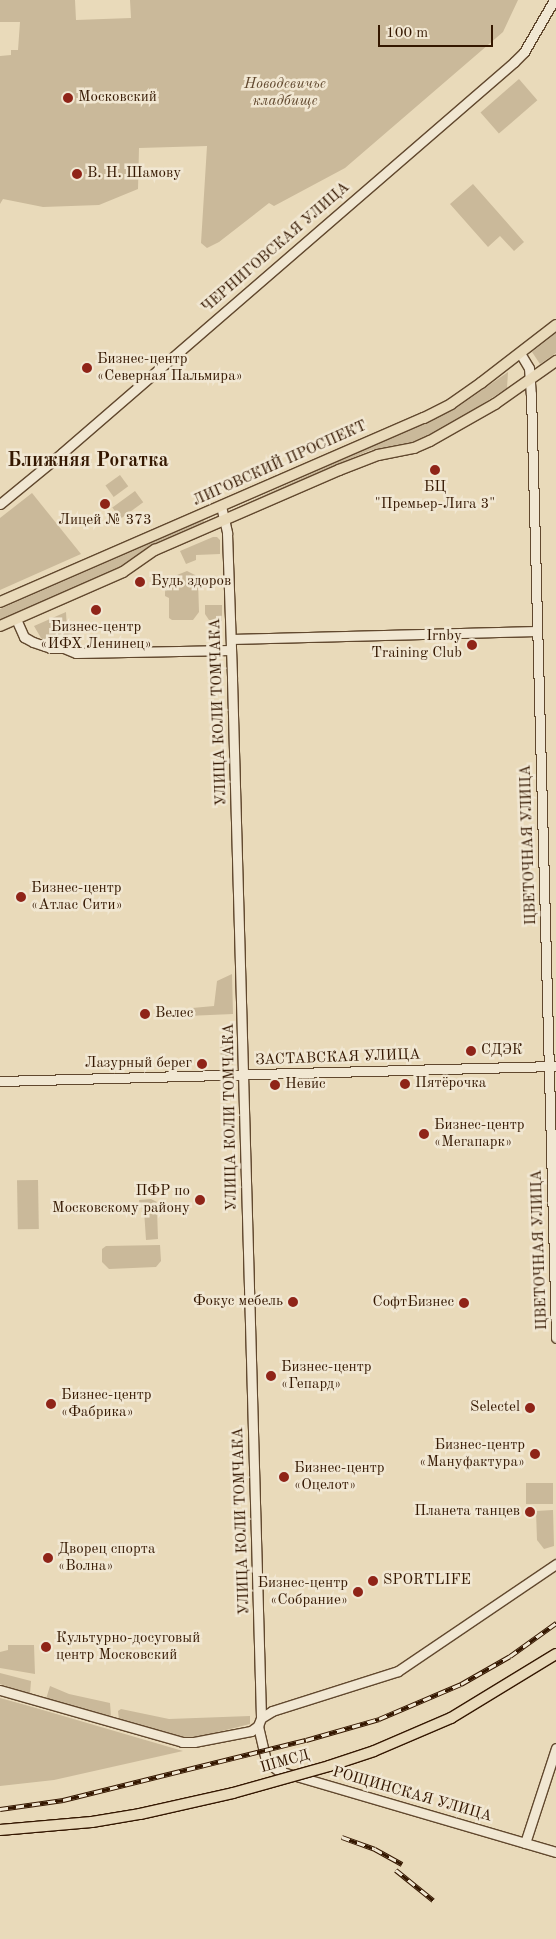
<!DOCTYPE html>
<html>
<head>
<meta charset="utf-8">
<style>
  body { margin:0 }
  #map { position:relative; width:556px; height:1939px; overflow:hidden; background:#e9daba; font-family:"Old Standard TT",serif }
  div>[style] { position:absolute }
  .green>* { inset:0; background:#cab99a; transform-origin:0 0 }
  .roads { filter:drop-shadow(1px 0 #61482e) drop-shadow(-1px 0 #61482e) drop-shadow(0 1px #61482e) drop-shadow(0 -1px #61482e) }
  .minor>* { height:9px; margin:-4.5px; padding:0 4.5px; transform-origin:4.5px; border-radius:4.5px; background:#f1e7d2 }
  .major>* { height:10px; margin:-5px; padding:0 5px; transform-origin:5px; border-radius:5px; background:#e9daba }
  .rail>* { height:4.5px; margin-top:-2.25px; transform-origin:0; background:repeating-linear-gradient(90deg,#f1e7d2 0 8px,#341700 0 16px); box-sizing:border-box; border-block:1px solid #341700 }
  .bridges { filter:drop-shadow(1px 0 #341700) drop-shadow(-1px 0 #341700) drop-shadow(0 1px #341700) drop-shadow(0 -1px #341700) }
  .major-bridge>* { height:10px; margin:-5px; padding:0 5px; transform-origin:5px; border-radius:5px; background:#e9daba }
  .dots>* { width:14px; height:14px; translate:-50% -50%; box-sizing:border-box; border:2px solid #f1e7d2; border-radius:50% }
  span { translate:-50% -50%; white-space:nowrap; text-align:center; line-height:1.15; -webkit-text-stroke:5px #f1e7d2; paint-order:stroke }
  .park-label { font-size:15px; color:#61482e; font-style:italic }
  .poi-label { font-size:15px; color:#341700 }
  .left { translate:0 -50%; text-align:left }
  .right { translate:-100% -50%; text-align:right }
  .street-label { font-size:15px; color:#341700 }
  .district-label { font-size:20px; color:#341700; font-weight:700 }
  .scale { position:absolute; left:378px; top:25px; width:115px; height:22px; box-sizing:border-box; border:2px solid #341700; border-top:0; padding-left:6px; font-size:15px; line-height:18px; white-space:nowrap; color:#341700; -webkit-text-stroke:4px #f1e7d2; paint-order:stroke }
</style>
</head>
<body>
<div id="map">
  <div class="green">
    <i style="clip-path:polygon(0 0,75px 0,76px 20px,131px 18px,130px 0,518px 0,503px 32px,345px 168px,274px 206px,269px 203px,219px 242px,207px 248px,201px 243px,207px 146px,139px 148px,138px 189px,99px 205px,43px 207px,3px 199px,0 204px,0 56px,11px 55px,11px 50px,18px 50px,20px 22px,0 22px)"></i>
    <i style="left:519px;top:79px;width:28px;height:51px;rotate:49deg"></i>
    <i style="clip-path:polygon(473px 184px,524px 242px,514px 251px,500px 236px,488px 247px,450px 204px)"></i>
    <i style="clip-path:polygon(556px 333px,556px 353px,540px 364px,532px 352px)"></i>
    <i style="clip-path:polygon(508px 372px,507px 388px,461px 418px,427px 436px,412px 442px,371px 450px,235px 508px,455px 409px)"></i>
    <i style="left:120px;top:475px;width:14px;height:18px;rotate:54deg"></i>
    <i style="left:135px;top:491px;width:14px;height:28px;rotate:54deg"></i>
    <i style="clip-path:polygon(32px 493px,81px 554px,0 590px,0 518px)"></i>
    <i style="clip-path:polygon(204px 520px,204px 522px,149px 546px,125px 567px,0 622px,0 609px)"></i>
    <i style="clip-path:polygon(213px 537px,217px 537px,220px 540px,220px 554px,196px 555px,196px 560px,186px 564px,180px 551px)"></i>
    <i style="clip-path:polygon(187px 571px,195px 575px,198px 580px,199px 612px,193px 620px,172px 620px,169px 618px,169px 598px,165px 596px,165px 583px,167px 579px)"></i>
    <i style="clip-path:polygon(205px 605px,222px 605px,222px 621px,209px 620px,205px 614px)"></i>
    <i style="clip-path:polygon(66px 612px,67px 629px,72px 629px,73px 644px,52px 645px,41px 638px,34px 626px)"></i>
    <i style="clip-path:polygon(232px 974px,233px 1014px,187px 1016px,188px 1011px,192px 1008px,214px 1006px,217px 981px)"></i>
    <i style="clip-path:polygon(227px 1035px,235px 1035px,235px 1060px,233px 1065px,225px 1062px,225px 1065px,221px 1066px,220px 1040px)"></i>
    <i style="left:38px;top:1180px;width:49px;height:21px;rotate:89deg"></i>
    <i style="clip-path:polygon(151px 1199px,157px 1202px,159px 1209px,157px 1210px,158px 1239px,146px 1240px,144px 1210px,140px 1207px,139px 1200px)"></i>
    <i style="clip-path:polygon(160px 1245px,161px 1261px,156px 1267px,109px 1269px,102px 1262px,102px 1249px,106px 1246px)"></i>
    <i style="left:526px;top:1483px;width:27px;height:21px"></i>
    <i style="clip-path:polygon(553px 1510px,554px 1546px,544px 1549px,537px 1540px,536px 1511px)"></i>
    <i style="clip-path:polygon(8px 1645px,34px 1645px,35px 1674px,0 1668px,0 1652px,8px 1650px)"></i>
    <i style="clip-path:polygon(0 1673px,31px 1681px,30px 1694px,0 1684px)"></i>
    <i style="clip-path:polygon(50px 1686px,69px 1694px,110px 1703px,111px 1716px,46px 1699px)"></i>
    <i style="clip-path:polygon(0 1698px,29px 1706px,183px 1751px,54px 1780px,0 1786px)"></i>
    <i style="clip-path:polygon(121px 1709px,169px 1719px,250px 1716px,250px 1724px,198px 1737px,183px 1738px,119px 1720px,118px 1711px)"></i>
  </div>
  <div class="roads">
    <div class="minor">
      <i style="left:520px;top:353px;width:17px;rotate:59deg"></i>
      <i style="left:529px;top:368px;width:26px;rotate:86deg"></i>
      <i style="left:531px;top:394px;width:944px;rotate:88.48deg"></i>
      <i style="left:0;top:504px;width:80px;rotate:-39.4deg"></i>
      <i style="left:62px;top:453px;width:598px;rotate:-40.86deg"></i>
      <i style="left:514px;top:62px;width:14px;rotate:-45deg"></i>
      <i style="left:524px;top:52px;width:60px;rotate:-60deg"></i>
      <i style="left:221px;top:506px;width:28px;rotate:77deg"></i>
      <i style="left:227px;top:533px;width:146px;rotate:88deg"></i>
      <i style="left:232px;top:679px;width:1039px;rotate:88.4deg"></i>
      <i style="left:261px;top:1718px;width:9px;rotate:111deg"></i>
      <i style="left:258px;top:1726px;width:36px;rotate:77deg"></i>
      <i style="left:266px;top:1761px;width:16px;rotate:38deg"></i>
      <i style="left:279px;top:1771px;width:289px;rotate:16.3deg"></i>
      <i style="left:16px;top:619px;width:20px;rotate:66deg"></i>
      <i style="left:24px;top:637px;width:10px;rotate:29deg"></i>
      <i style="left:33px;top:642px;width:18px;rotate:19deg"></i>
      <i style="left:50px;top:648px;width:14px"></i>
      <i style="left:64px;top:648px;width:13px;rotate:23deg"></i>
      <i style="left:76px;top:653px;width:155px;rotate:-1.1deg"></i>
      <i style="left:231px;top:639px;width:306px;rotate:-1.5deg"></i>
      <i style="left:0;top:1081px;width:556px;rotate:-1.55deg"></i>
      <i style="left:0;top:1690px;width:189px;rotate:15.9deg"></i>
      <i style="left:182px;top:1742px;width:12px"></i>
      <i style="left:194px;top:1742px;width:58px;rotate:-10.9deg"></i>
      <i style="left:251px;top:1731px;width:9px;rotate:-36deg"></i>
      <i style="left:261px;top:1718px;width:13px;rotate:-32deg"></i>
      <i style="left:272px;top:1711px;width:132px;rotate:-17.6deg"></i>
      <i style="left:398px;top:1671px;width:191px;rotate:-34.1deg"></i>
      <i style="left:525px;top:1843px;width:100px;rotate:-71.9deg"></i>
    </div>
    <div class="major">
      <i style="left:0;top:602px;width:462px;rotate:-23.5deg"></i>
      <i style="left:424px;top:418px;width:30px;rotate:-27deg"></i>
      <i style="left:451px;top:404px;width:37px;rotate:-35deg"></i>
      <i style="left:481px;top:383px;width:95px;rotate:-37.7deg"></i>
      <i style="left:0;top:626px;width:134px;rotate:-23.7deg"></i>
      <i style="left:123px;top:572px;width:39px;rotate:-35deg"></i>
      <i style="left:155px;top:550px;width:201px;rotate:-23.5deg"></i>
      <i style="left:339px;top:470px;width:42px;rotate:-21deg"></i>
      <i style="left:378px;top:455px;width:37px;rotate:-11deg"></i>
      <i style="left:414px;top:448px;width:17px;rotate:-24deg"></i>
      <i style="left:430px;top:441px;width:75px;rotate:-29.6deg"></i>
      <i style="left:495px;top:404px;width:75px;rotate:-35.2deg"></i>
    </div>
  </div>
  <div class="rail">
    <i style="left:0;top:1809px;width:64px;rotate:-8.1deg"></i>
    <i style="left:63px;top:1800px;width:250px;rotate:-13.9deg"></i>
    <i style="left:306px;top:1740px;width:76px;rotate:-16deg"></i>
    <i style="left:379px;top:1719px;width:89px;rotate:-23.1deg"></i>
    <i style="left:461px;top:1684px;width:56px;rotate:-29.7deg"></i>
    <i style="left:510px;top:1656px;width:57px;rotate:-35.7deg"></i>
    <i style="left:342px;top:1837px;width:35px;rotate:20deg"></i>
    <i style="left:375px;top:1849px;width:31px;rotate:29deg"></i>
    <i style="left:396px;top:1870px;width:48px;rotate:39deg"></i>
  </div>
  <div class="bridges">
    <div class="major-bridge">
      <i style="left:0;top:1830px;width:92px;rotate:-5deg"></i>
      <i style="left:92px;top:1822px;width:49px;rotate:-9.5deg"></i>
      <i style="left:140px;top:1814px;width:95px;rotate:-12.7deg"></i>
      <i style="left:233px;top:1793px;width:100px;rotate:-15.7deg"></i>
      <i style="left:329px;top:1766px;width:47px;rotate:-18.4deg"></i>
      <i style="left:374px;top:1751px;width:84px;rotate:-23.2deg"></i>
      <i style="left:451px;top:1718px;width:123px;rotate:-31.4deg"></i>
    </div>
  </div>
  <div class="dots">
    <i style="left:68px;top:98px;background:#8f2418"></i>
    <i style="left:77px;top:174px;background:#8f2418"></i>
    <i style="left:87px;top:368px;background:#8f2418"></i>
    <i style="left:435px;top:470px;background:#8f2418"></i>
    <i style="left:105px;top:504px;background:#8f2418"></i>
    <i style="left:140px;top:582px;background:#8f2418"></i>
    <i style="left:96px;top:610px;background:#8f2418"></i>
    <i style="left:472px;top:645px;background:#8f2418"></i>
    <i style="left:21px;top:897px;background:#8f2418"></i>
    <i style="left:145px;top:1014px;background:#8f2418"></i>
    <i style="left:471px;top:1051px;background:#8f2418"></i>
    <i style="left:202px;top:1064px;background:#8f2418"></i>
    <i style="left:405px;top:1084px;background:#8f2418"></i>
    <i style="left:275px;top:1085px;background:#8f2418"></i>
    <i style="left:424px;top:1134px;background:#8f2418"></i>
    <i style="left:200px;top:1200px;background:#8f2418"></i>
    <i style="left:293px;top:1302px;background:#8f2418"></i>
    <i style="left:464px;top:1303px;background:#8f2418"></i>
    <i style="left:271px;top:1376px;background:#8f2418"></i>
    <i style="left:51px;top:1404px;background:#8f2418"></i>
    <i style="left:530px;top:1408px;background:#8f2418"></i>
    <i style="left:535px;top:1454px;background:#8f2418"></i>
    <i style="left:284px;top:1477px;background:#8f2418"></i>
    <i style="left:530px;top:1512px;background:#8f2418"></i>
    <i style="left:48px;top:1558px;background:#8f2418"></i>
    <i style="left:373px;top:1581px;background:#8f2418"></i>
    <i style="left:358px;top:1592px;background:#8f2418"></i>
    <i style="left:46px;top:1647px;background:#8f2418"></i>
  </div>
  <div class="park-label">
    <span style="left:285px;top:93px">Новодевичье<br>кладбище</span>
  </div>
  <div class="poi-label">
    <span class="left" style="left:78px;top:98px">Московский</span>
    <span class="left" style="left:87px;top:174px">В. Н. Шамову</span>
    <span class="left" style="left:97px;top:368px">Бизнес-центр<br>«Северная Пальмира»</span>
    <span style="left:435px;top:496px">БЦ<br>"Премьер-Лига 3"</span>
    <span style="left:105px;top:521px">Лицей № 373</span>
    <span class="left" style="left:151px;top:582px">Будь здоров</span>
    <span style="left:96px;top:636px">Бизнес-центр<br>«ИФХ Ленинец»</span>
    <span class="right" style="left:462px;top:645px">Irnby<br>Training Club</span>
    <span class="left" style="left:31px;top:897px">Бизнес-центр<br>«Атлас Сити»</span>
    <span class="left" style="left:155px;top:1014px">Велес</span>
    <span class="left" style="left:481px;top:1051px">СДЭК</span>
    <span class="right" style="left:192px;top:1064px">Лазурный берег</span>
    <span class="left" style="left:415px;top:1084px">Пятёрочка</span>
    <span class="left" style="left:285px;top:1085px">Невис</span>
    <span class="left" style="left:434px;top:1134px">Бизнес-центр<br>«Мегапарк»</span>
    <span class="right" style="left:190px;top:1200px">ПФР по<br>Московскому району</span>
    <span class="right" style="left:283px;top:1302px">Фокус мебель</span>
    <span class="right" style="left:454px;top:1303px">СофтБизнес</span>
    <span class="left" style="left:281px;top:1376px">Бизнес-центр<br>«Гепард»</span>
    <span class="left" style="left:61px;top:1404px">Бизнес-центр<br>«Фабрика»</span>
    <span class="right" style="left:520px;top:1408px">Selectel</span>
    <span class="right" style="left:525px;top:1454px">Бизнес-центр<br>«Мануфактура»</span>
    <span class="left" style="left:294px;top:1477px">Бизнес-центр<br>«Оцелот»</span>
    <span class="right" style="left:520px;top:1512px">Планета танцев</span>
    <span class="left" style="left:58px;top:1558px">Дворец спорта<br>«Волна»</span>
    <span class="left" style="left:383px;top:1581px">SPORTLIFE</span>
    <span class="right" style="left:348px;top:1592px">Бизнес-центр<br>«Собрание»</span>
    <span class="left" style="left:56px;top:1647px">Культурно-досуговый<br>центр Московский</span>
  </div>
  <div class="street-label">
    <span style="left:276px;top:248px;rotate:-41deg">ЧЕРНИГОВСКАЯ УЛИЦА</span>
    <span style="left:280px;top:464px;rotate:-24deg">ЛИГОВСКИЙ ПРОСПЕКТ</span>
    <span style="left:219px;top:712px;rotate:-92deg">УЛИЦА КОЛИ ТОМЧАКА</span>
    <span style="left:529px;top:845px;rotate:-92deg">ЦВЕТОЧНАЯ УЛИЦА</span>
    <span style="left:338px;top:1058px;rotate:-2deg">ЗАСТАВСКАЯ УЛИЦА</span>
    <span style="left:231px;top:1117px;rotate:-91deg">УЛИЦА КОЛИ ТОМЧАКА</span>
    <span style="left:540px;top:1250px;rotate:-92deg">ЦВЕТОЧНАЯ УЛИЦА</span>
    <span style="left:242px;top:1521px;rotate:-92deg">УЛИЦА КОЛИ ТОМЧАКА</span>
    <span style="left:285px;top:1762px;rotate:-16deg">ШМСД</span>
    <span style="left:412px;top:1795px;rotate:16deg">РОЩИНСКАЯ УЛИЦА</span>
  </div>
  <div class="district-label">
    <span style="left:88px;top:461px">Ближняя Рогатка</span>
  </div>
  <div class="scale">100 m</div>
</div>
</body>
</html>
